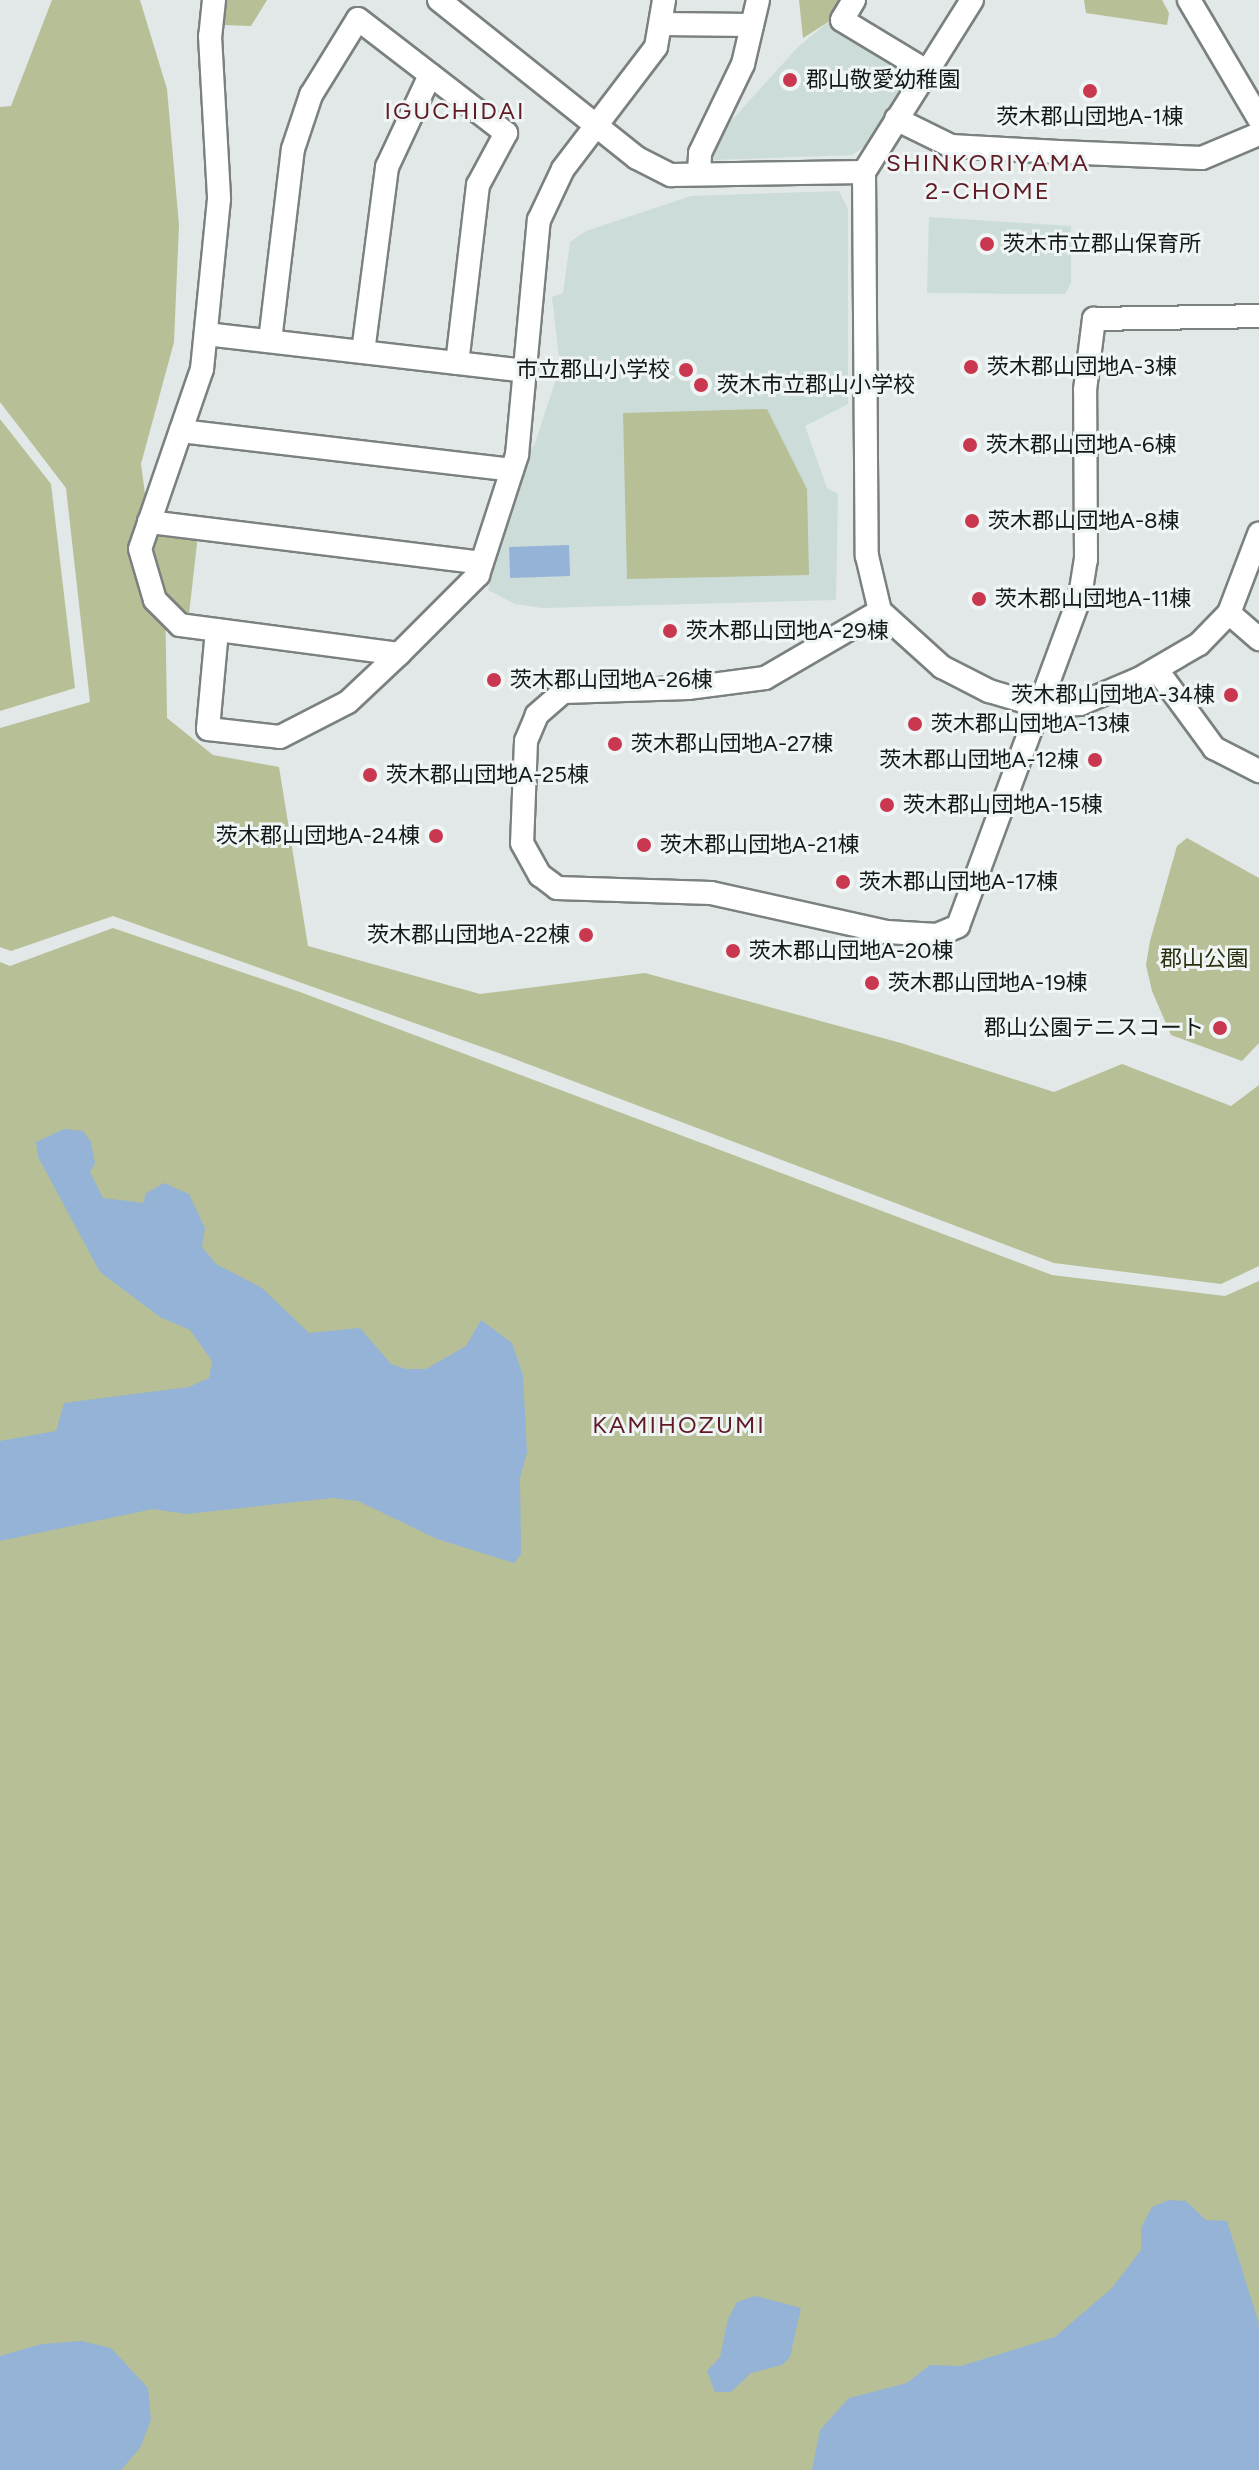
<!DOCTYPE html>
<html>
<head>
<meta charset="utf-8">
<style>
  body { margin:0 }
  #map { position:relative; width:1259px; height:2470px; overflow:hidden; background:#e1e8e7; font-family:Figtree,"Noto Sans JP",sans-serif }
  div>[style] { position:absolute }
  .built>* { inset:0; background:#ccdcd9 }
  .green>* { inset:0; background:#b6bf96 }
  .water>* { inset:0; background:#94b3d7; transform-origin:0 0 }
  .roads { filter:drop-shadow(2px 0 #7a817f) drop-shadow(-2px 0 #7a817f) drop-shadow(0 2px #7a817f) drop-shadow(0 -2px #7a817f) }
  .minor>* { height:22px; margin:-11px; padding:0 11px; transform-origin:11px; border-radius:11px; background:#fff }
  .dots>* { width:22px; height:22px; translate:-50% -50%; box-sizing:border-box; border:4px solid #eef5f4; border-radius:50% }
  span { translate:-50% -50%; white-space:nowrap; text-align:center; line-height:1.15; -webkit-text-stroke:6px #eef5f4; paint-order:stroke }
  .poi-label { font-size:22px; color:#151818 }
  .left { translate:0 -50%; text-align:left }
  .right { translate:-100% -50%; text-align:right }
  .park-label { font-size:22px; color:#2a2f0c }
  .neighbourhood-label { font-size:24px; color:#5f1a24; letter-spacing:2px }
</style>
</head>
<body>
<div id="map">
  <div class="built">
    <i style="clip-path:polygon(832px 19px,903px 61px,903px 85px,868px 144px,852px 155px,714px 160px,703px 152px,798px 47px)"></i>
    <i style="clip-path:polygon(839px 191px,848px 209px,848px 404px,805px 426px,827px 488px,838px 494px,836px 600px,542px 608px,515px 604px,488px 590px,529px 447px,534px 446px,560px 367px,552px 297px,563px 293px,570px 242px,586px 231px,691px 196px)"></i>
    <i style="clip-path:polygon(929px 217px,1071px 226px,1071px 283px,1065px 294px,927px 293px)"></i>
  </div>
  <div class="green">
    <i style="clip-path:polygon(52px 0,140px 0,167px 89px,179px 225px,174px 342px,141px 464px,151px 539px,160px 532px,198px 535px,189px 614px,165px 594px,167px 718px,213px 755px,279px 767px,308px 946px,480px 994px,645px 973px,901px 1043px,1054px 1092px,1122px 1064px,1231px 1106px,1259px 1085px,1259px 1266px,1221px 1284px,1054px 1263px,496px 1052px,113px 916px,11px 951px,0 947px,0 728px,90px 702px,66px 488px,0 402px,0 107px,11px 106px)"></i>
    <i style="clip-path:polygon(227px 0,267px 0,251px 26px,224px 25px)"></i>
    <i style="clip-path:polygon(799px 0,843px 0,836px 17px,803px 38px)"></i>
    <i style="clip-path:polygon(1084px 0,1162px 0,1169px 13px,1167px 25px,1086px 13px)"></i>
    <i style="clip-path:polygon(767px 409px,807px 489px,809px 575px,627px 579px,623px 413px)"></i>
    <i style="clip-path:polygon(0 419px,51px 484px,75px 688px,0 711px)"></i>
    <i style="clip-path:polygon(1187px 838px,1259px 878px,1259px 1043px,1242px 1061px,1171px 1035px,1152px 991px,1146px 965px,1150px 941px,1177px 846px)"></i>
    <i style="clip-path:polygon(113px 928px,300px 992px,1052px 1275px,1225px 1296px,1259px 1281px,1259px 2470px,0 2470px,0 962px,10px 966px)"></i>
  </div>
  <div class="water">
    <i style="left:569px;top:545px;width:31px;height:60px;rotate:88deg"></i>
    <i style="clip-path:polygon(64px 1129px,83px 1131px,91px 1142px,95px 1163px,90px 1172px,103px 1198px,144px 1203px,145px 1194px,164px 1183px,189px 1194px,205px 1228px,202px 1247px,216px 1264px,262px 1288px,309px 1333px,360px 1328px,391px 1364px,406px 1369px,426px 1369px,466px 1346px,481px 1320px,512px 1343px,523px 1375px,527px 1452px,520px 1478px,521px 1554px,514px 1563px,437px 1539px,358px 1501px,333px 1498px,186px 1514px,153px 1509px,0 1541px,0 1441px,56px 1431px,64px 1403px,189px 1387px,209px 1378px,212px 1361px,190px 1330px,160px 1317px,100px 1272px,38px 1157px,36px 1142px)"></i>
    <i style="clip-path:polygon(1169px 2200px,1186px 2201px,1206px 2220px,1227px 2221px,1259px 2324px,1259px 2470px,812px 2470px,820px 2430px,849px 2398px,907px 2383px,930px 2365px,961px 2366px,1055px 2337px,1112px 2288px,1141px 2250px,1141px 2228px,1152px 2207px)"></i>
    <i style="clip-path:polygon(755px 2296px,801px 2308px,790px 2357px,782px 2365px,751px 2373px,731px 2392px,715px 2392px,707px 2371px,720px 2357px,728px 2319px,737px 2302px)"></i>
    <i style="clip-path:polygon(81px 2341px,111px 2348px,148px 2388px,151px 2420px,140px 2448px,121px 2470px,0 2470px,0 2356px,42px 2344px)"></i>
  </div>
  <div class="roads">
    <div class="minor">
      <i style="left:214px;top:0;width:36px;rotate:96deg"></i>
      <i style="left:210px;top:36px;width:163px;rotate:86.8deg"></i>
      <i style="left:219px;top:199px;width:171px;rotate:95.7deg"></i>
      <i style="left:202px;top:369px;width:190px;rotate:109deg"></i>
      <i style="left:140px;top:549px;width:53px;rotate:73.6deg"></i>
      <i style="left:155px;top:600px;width:35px;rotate:45deg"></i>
      <i style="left:180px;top:625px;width:221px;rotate:7.5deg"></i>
      <i style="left:399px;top:654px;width:112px;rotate:-45deg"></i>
      <i style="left:478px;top:575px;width:126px;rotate:-72deg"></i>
      <i style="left:517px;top:455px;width:236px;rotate:-84.7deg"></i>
      <i style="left:539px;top:220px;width:56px;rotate:-64.8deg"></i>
      <i style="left:563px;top:169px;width:153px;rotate:-52.7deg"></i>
      <i style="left:656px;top:47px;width:48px;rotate:-80.3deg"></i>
      <i style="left:439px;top:0;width:253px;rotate:38.6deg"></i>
      <i style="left:637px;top:158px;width:38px;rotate:27deg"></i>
      <i style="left:671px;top:175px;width:193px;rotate:-0.9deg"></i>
      <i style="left:854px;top:0;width:23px;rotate:121deg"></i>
      <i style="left:842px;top:20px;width:97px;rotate:31.1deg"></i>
      <i style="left:972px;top:0;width:203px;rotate:122.1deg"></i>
      <i style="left:864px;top:172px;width:384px;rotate:89.6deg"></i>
      <i style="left:867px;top:556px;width:57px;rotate:76.7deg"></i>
      <i style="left:880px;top:611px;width:84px;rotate:42.1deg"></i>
      <i style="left:942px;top:667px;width:53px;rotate:27.1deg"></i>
      <i style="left:989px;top:691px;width:53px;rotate:16.4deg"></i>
      <i style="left:1040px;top:706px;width:40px;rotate:-2.9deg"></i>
      <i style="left:1080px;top:704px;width:64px;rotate:-23deg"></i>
      <i style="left:1139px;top:679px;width:69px;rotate:-30.3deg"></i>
      <i style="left:1199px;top:644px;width:43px;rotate:-45.9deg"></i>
      <i style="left:1229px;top:613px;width:85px;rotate:-69.2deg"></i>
      <i style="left:1189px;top:0;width:138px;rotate:59.5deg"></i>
      <i style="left:661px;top:24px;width:91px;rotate:0.6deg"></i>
      <i style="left:896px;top:119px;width:61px;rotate:26.1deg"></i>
      <i style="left:951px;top:146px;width:108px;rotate:3.2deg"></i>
      <i style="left:1059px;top:152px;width:143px;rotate:2.4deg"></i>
      <i style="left:1202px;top:158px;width:62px;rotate:-22.8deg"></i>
      <i style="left:699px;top:174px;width:21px;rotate:-87deg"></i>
      <i style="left:700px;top:153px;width:99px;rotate:-64.2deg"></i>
      <i style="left:743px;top:64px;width:66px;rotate:-76.8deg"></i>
      <i style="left:206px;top:334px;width:321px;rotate:6.6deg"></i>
      <i style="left:270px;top:341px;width:193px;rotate:-83.2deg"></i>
      <i style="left:293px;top:149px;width:57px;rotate:-71.6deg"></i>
      <i style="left:311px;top:95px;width:89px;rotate:-58.3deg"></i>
      <i style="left:358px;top:19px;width:187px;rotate:37.6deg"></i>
      <i style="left:506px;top:133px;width:59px;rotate:118.3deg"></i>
      <i style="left:478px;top:185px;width:179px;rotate:96.7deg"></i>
      <i style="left:363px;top:352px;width:187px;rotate:-82.6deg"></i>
      <i style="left:387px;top:167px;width:102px;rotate:-64.9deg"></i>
      <i style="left:181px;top:431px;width:333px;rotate:6.7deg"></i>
      <i style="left:149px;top:522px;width:335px;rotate:7deg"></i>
      <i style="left:880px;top:611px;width:133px;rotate:149.8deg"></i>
      <i style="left:765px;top:678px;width:78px;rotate:172.6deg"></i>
      <i style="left:688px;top:688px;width:125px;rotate:178.2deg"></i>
      <i style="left:563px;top:692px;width:35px;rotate:139deg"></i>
      <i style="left:537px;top:715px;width:28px;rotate:113deg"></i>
      <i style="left:526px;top:741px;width:102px;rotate:92.2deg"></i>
      <i style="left:522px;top:843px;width:37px;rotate:61deg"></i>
      <i style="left:540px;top:875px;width:21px;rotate:37deg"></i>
      <i style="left:557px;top:888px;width:154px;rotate:1.9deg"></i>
      <i style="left:711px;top:893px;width:180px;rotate:12.5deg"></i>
      <i style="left:887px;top:932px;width:50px;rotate:3.4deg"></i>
      <i style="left:937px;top:935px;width:23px;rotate:-23deg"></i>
      <i style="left:958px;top:926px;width:352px;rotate:-69.7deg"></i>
      <i style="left:1080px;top:596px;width:36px;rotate:-81deg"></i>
      <i style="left:1086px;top:560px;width:170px;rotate:-90.3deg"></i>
      <i style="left:1085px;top:390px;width:72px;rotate:-82.8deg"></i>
      <i style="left:1094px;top:319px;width:165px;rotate:-1deg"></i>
      <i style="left:1229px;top:613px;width:40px;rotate:41deg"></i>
      <i style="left:217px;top:630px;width:99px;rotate:95.2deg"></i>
      <i style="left:208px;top:729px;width:72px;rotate:6.3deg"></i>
      <i style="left:280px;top:737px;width:76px;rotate:-27.2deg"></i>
      <i style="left:348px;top:702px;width:70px;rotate:-43.3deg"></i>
      <i style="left:1157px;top:670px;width:97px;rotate:53.8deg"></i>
      <i style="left:1214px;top:748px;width:51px;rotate:27.1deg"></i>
    </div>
  </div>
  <div class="dots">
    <i style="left:790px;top:80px;background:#c9384f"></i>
    <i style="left:1090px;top:91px;background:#c9384f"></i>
    <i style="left:987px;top:244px;background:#c9384f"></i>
    <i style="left:971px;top:367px;background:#c9384f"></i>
    <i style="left:686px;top:370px;background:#c9384f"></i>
    <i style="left:701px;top:385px;background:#c9384f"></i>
    <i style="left:970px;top:445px;background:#c9384f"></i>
    <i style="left:972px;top:521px;background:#c9384f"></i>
    <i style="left:979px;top:599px;background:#c9384f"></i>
    <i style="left:670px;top:631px;background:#c9384f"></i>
    <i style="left:494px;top:680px;background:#c9384f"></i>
    <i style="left:1231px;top:695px;background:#c9384f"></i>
    <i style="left:915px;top:724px;background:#c9384f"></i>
    <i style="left:615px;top:744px;background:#c9384f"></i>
    <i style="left:1095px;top:760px;background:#c9384f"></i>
    <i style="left:370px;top:775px;background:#c9384f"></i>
    <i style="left:887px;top:805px;background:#c9384f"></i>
    <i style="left:436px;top:836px;background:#c9384f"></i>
    <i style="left:644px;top:845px;background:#c9384f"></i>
    <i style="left:843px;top:882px;background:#c9384f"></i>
    <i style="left:586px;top:935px;background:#c9384f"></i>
    <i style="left:733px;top:951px;background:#c9384f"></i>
    <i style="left:872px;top:983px;background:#c9384f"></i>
    <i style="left:1220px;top:1028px;background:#c9384f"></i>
  </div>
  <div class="poi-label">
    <span class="left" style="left:806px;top:80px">郡山敬愛幼稚園</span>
    <span style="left:1090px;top:117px">茨木郡山団地A-1棟</span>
    <span class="left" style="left:1003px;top:244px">茨木市立郡山保育所</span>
    <span class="left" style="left:987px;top:367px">茨木郡山団地A-3棟</span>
    <span class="right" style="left:670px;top:370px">市立郡山小学校</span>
    <span class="left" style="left:717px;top:385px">茨木市立郡山小学校</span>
    <span class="left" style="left:986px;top:445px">茨木郡山団地A-6棟</span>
    <span class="left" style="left:988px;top:521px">茨木郡山団地A-8棟</span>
    <span class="left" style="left:995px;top:599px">茨木郡山団地A-11棟</span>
    <span class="left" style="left:686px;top:631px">茨木郡山団地A-29棟</span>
    <span class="left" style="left:510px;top:680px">茨木郡山団地A-26棟</span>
    <span class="right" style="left:1215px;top:695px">茨木郡山団地A-34棟</span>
    <span class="left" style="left:931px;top:724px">茨木郡山団地A-13棟</span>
    <span class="left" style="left:631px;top:744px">茨木郡山団地A-27棟</span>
    <span class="right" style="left:1079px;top:760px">茨木郡山団地A-12棟</span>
    <span class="left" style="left:386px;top:775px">茨木郡山団地A-25棟</span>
    <span class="left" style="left:903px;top:805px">茨木郡山団地A-15棟</span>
    <span class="right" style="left:420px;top:836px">茨木郡山団地A-24棟</span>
    <span class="left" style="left:660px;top:845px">茨木郡山団地A-21棟</span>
    <span class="left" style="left:859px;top:882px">茨木郡山団地A-17棟</span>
    <span class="right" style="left:570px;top:935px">茨木郡山団地A-22棟</span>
    <span class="left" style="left:749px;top:951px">茨木郡山団地A-20棟</span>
    <span class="left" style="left:888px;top:983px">茨木郡山団地A-19棟</span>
    <span class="right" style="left:1204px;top:1028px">郡山公園テニスコート</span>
  </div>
  <div class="park-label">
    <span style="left:1204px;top:959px">郡山公園</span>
  </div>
  <div class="neighbourhood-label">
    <span style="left:455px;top:111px">IGUCHIDAI</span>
    <span style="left:988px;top:177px">SHINKORIYAMA<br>2-CHOME</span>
    <span style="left:679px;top:1425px">KAMIHOZUMI</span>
  </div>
</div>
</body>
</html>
